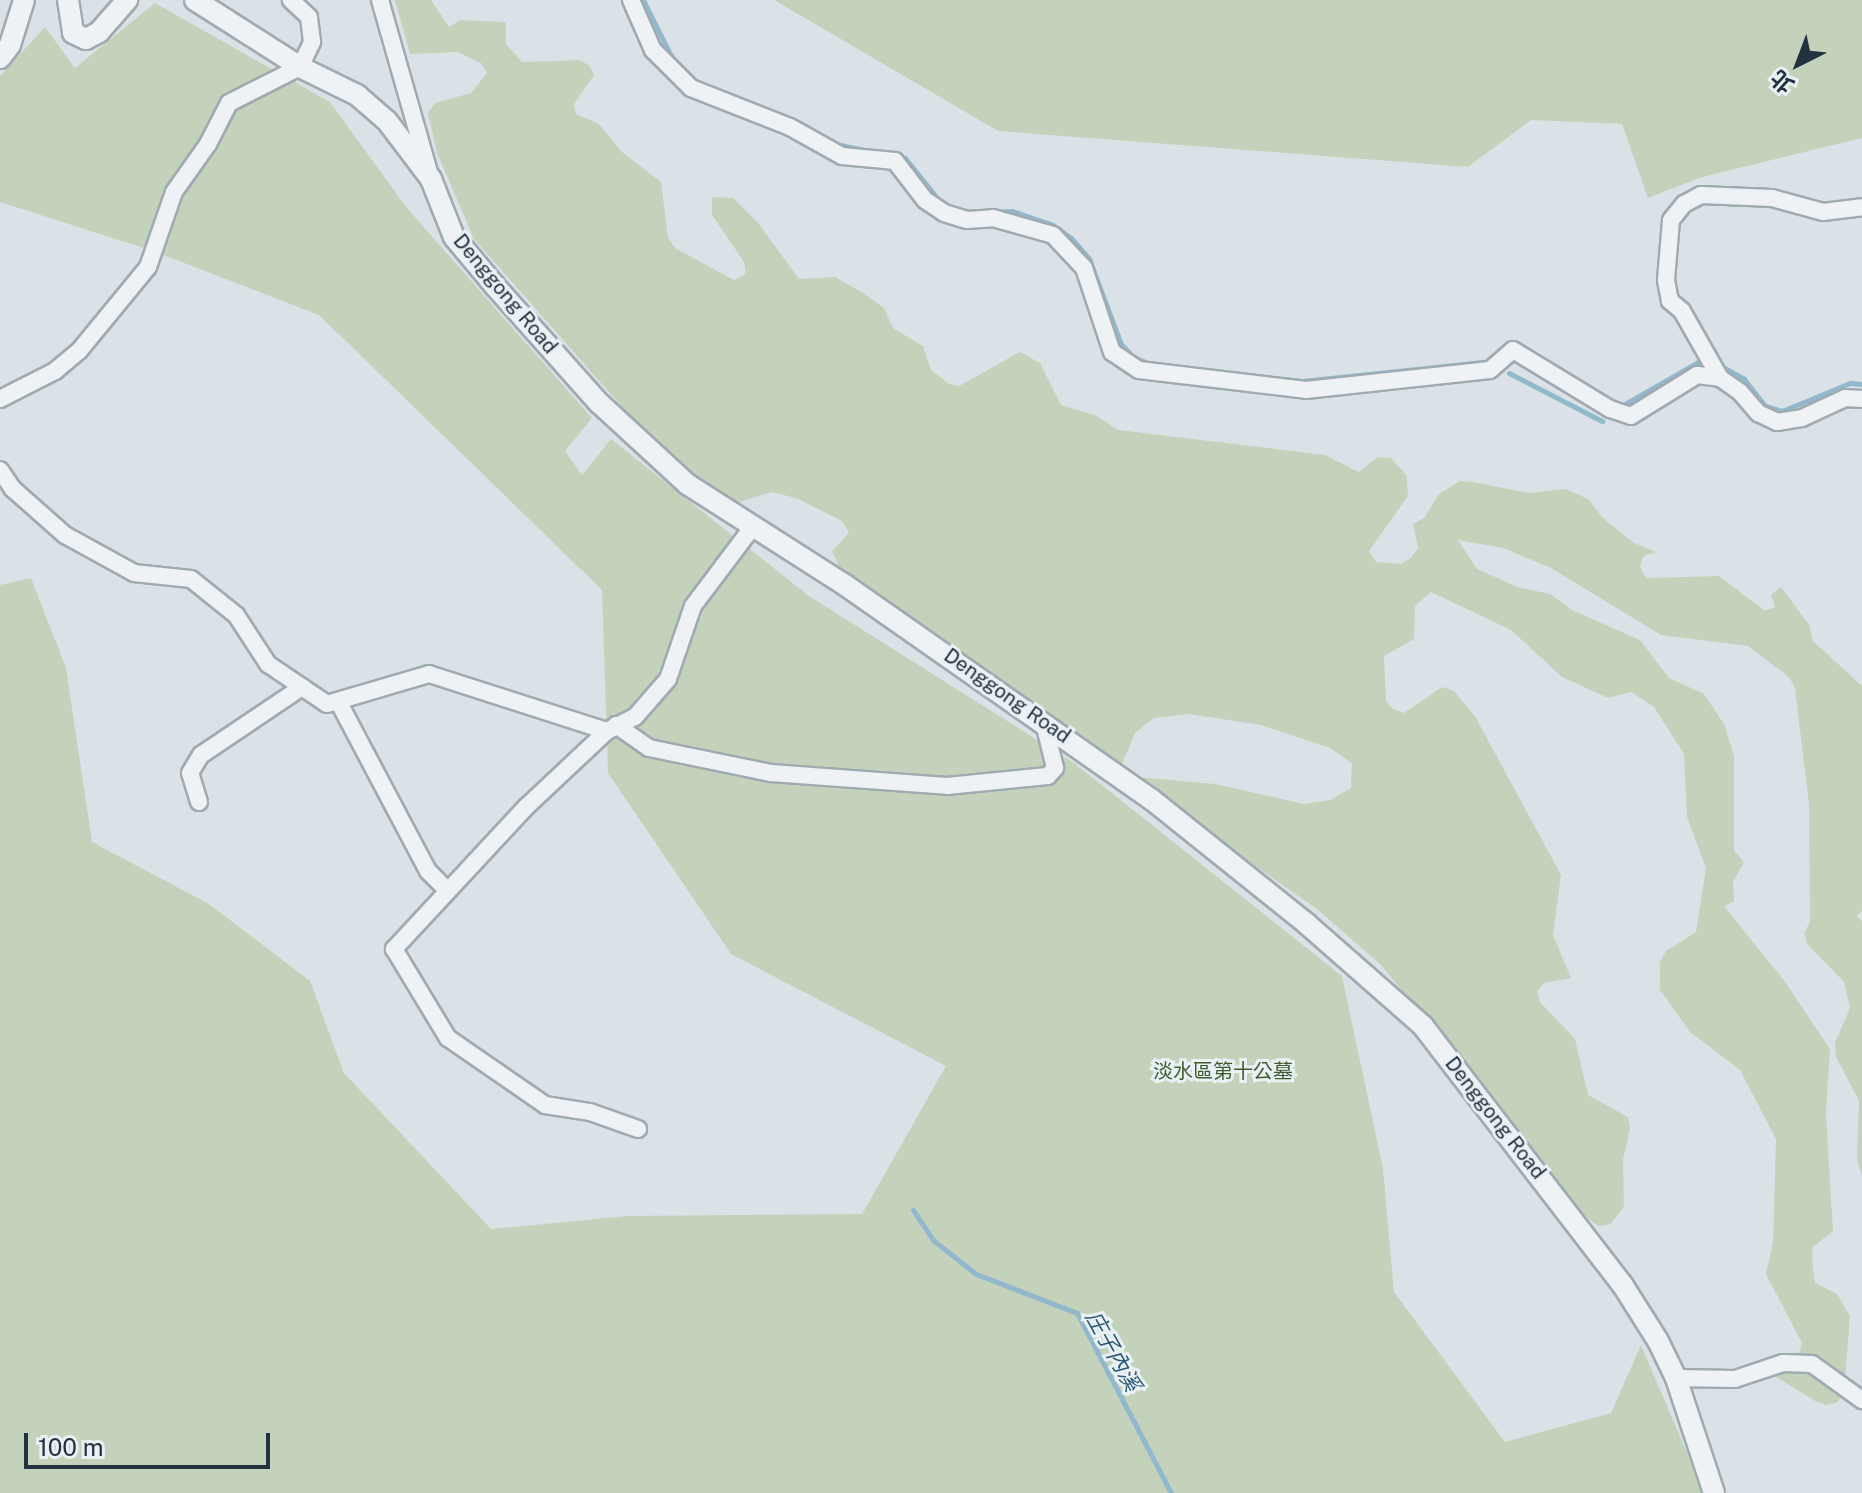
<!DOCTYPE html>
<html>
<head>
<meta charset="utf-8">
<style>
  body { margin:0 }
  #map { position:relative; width:1862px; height:1493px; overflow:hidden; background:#dbe2e7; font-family:"Public Sans","Noto Sans TC",sans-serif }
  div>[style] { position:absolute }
  .green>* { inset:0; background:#c5d2bb }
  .stream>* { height:5px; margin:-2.5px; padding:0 2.5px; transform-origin:2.5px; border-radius:2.5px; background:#91b8cc }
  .roads { filter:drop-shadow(2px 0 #a0aab1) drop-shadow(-2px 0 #a0aab1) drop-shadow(0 2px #a0aab1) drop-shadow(0 -2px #a0aab1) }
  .minor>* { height:16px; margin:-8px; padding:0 8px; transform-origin:8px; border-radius:8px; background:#eef2f5 }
  .tertiary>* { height:20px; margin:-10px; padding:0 10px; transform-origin:10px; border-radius:10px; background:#eef2f5 }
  span { translate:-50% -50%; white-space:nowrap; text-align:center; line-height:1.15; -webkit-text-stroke:6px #eaf1f5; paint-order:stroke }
  .street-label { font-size:20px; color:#23323f }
  .park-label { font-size:20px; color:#3f5c2f }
  .water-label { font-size:22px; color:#2a5976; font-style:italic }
  .north { position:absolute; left:1758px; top:24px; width:80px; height:80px; -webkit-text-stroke:6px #eaf1f5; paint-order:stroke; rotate:222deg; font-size:22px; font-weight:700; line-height:32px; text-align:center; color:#23323f }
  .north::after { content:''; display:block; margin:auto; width:28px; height:36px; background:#23323f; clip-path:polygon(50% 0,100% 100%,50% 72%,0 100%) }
  .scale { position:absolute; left:24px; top:1433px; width:246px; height:36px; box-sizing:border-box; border:4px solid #23323f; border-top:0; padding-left:10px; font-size:24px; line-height:28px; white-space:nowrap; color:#23323f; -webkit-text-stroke:6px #eaf1f5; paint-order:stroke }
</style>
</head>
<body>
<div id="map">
  <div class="green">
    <i style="clip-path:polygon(395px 0,431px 0,449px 27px,460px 20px,506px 22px,506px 44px,522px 62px,579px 60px,589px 65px,594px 75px,574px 104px,576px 114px,599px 124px,622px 152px,661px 182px,668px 238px,675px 248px,734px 280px,746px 274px,744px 262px,712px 215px,712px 197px,733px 198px,759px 224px,799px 279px,835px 277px,865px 294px,884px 308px,893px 328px,923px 346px,931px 370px,949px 384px,959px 386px,1020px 352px,1040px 363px,1061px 405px,1097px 416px,1118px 430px,1325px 455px,1359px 472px,1378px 457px,1391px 458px,1407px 476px,1408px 496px,1369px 551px,1376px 562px,1400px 564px,1411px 558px,1418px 548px,1413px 524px,1424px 518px,1439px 494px,1460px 481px,1473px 482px,1529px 493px,1566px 489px,1588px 499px,1603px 518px,1634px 543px,1656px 552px,1644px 556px,1640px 566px,1646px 578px,1719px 576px,1765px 611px,1775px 607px,1771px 595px,1781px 587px,1810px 626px,1812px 640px,1862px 686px,1862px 911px,1857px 916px,1862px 921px,1862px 1176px,1857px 1159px,1859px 1101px,1836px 1057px,1835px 1043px,1850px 1008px,1844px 982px,1808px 945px,1804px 933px,1810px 922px,1809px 804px,1795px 688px,1789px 677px,1748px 646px,1661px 635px,1551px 568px,1503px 548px,1458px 540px,1477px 569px,1517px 587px,1550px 594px,1572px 610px,1640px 640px,1669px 678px,1704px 694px,1724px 724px,1734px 756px,1734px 850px,1744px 862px,1733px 882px,1734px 901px,1724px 906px,1786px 983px,1830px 1049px,1826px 1113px,1833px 1231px,1813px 1247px,1812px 1259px,1815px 1283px,1837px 1294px,1850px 1316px,1844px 1392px,1838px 1402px,1826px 1405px,1815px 1401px,1770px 1373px,1798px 1357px,1802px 1343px,1766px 1274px,1773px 1242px,1776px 1139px,1740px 1070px,1690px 1032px,1660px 990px,1660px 962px,1666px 951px,1696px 932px,1706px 868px,1687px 817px,1684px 754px,1654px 707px,1631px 692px,1608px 698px,1562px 677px,1511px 630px,1431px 592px,1415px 606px,1414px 639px,1384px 656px,1386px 701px,1393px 709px,1404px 713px,1442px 687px,1454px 691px,1476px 718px,1561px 875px,1553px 935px,1571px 978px,1544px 983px,1537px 991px,1540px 1002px,1575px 1039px,1588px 1095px,1628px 1117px,1630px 1128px,1623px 1160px,1624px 1206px,1611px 1224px,1599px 1226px,1588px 1219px,1381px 965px,1317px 909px,1125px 776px,1215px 784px,1304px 804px,1330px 800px,1351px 788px,1352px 763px,1330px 748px,1261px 725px,1189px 714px,1154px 718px,1135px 733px,1122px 764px,840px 569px,832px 551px,849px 533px,842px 521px,796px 498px,771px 492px,728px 506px,644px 432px,474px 239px,437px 153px,428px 113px,435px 103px,471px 93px,487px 73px,481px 63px,457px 52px,410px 54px)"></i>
    <i style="clip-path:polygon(774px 0,1862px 0,1862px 138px,1702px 177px,1648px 198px,1622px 124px,1531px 120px,1468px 167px,998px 131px)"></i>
    <i style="clip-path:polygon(155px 3px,330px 102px,406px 207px,592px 418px,565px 451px,582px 475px,611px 439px,809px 596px,1074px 763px,1342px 976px,1383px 1168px,1394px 1292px,1505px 1442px,1611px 1413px,1641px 1345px,1704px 1493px,0 1493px,0 585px,31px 578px,66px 668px,92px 842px,209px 904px,310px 981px,344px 1073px,491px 1229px,627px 1216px,862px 1214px,946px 1066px,731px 954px,608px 773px,602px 590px,319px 315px,153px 251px,0 202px,0 76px,45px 27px,75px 68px)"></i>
  </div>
  <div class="stream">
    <i style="left:643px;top:0;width:67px;rotate:63.4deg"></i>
    <i style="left:734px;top:97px;width:58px;rotate:22.2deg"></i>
    <i style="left:830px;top:143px;width:76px;rotate:11.3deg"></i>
    <i style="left:905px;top:158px;width:58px;rotate:51.3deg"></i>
    <i style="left:993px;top:212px;width:19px;rotate:-3deg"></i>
    <i style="left:1012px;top:211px;width:43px;rotate:18.9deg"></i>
    <i style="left:1053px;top:225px;width:22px;rotate:36deg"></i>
    <i style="left:1071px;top:238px;width:28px;rotate:49deg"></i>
    <i style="left:1089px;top:259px;width:91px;rotate:69.4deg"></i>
    <i style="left:1121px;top:344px;width:18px;rotate:47deg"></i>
    <i style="left:1133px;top:357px;width:22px;rotate:22deg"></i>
    <i style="left:1719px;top:365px;width:29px;rotate:29deg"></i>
    <i style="left:1744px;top:379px;width:34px;rotate:52deg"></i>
    <i style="left:1765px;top:406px;width:18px;rotate:16deg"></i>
    <i style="left:1782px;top:411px;width:74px;rotate:-22.4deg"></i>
    <i style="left:1850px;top:383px;width:12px;rotate:5deg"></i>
    <i style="left:1509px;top:373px;width:105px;rotate:27.3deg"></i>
    <i style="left:1262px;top:377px;width:40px;rotate:5.7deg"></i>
    <i style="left:1302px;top:381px;width:182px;rotate:-6deg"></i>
    <i style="left:1625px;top:404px;width:84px;rotate:-29.9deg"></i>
    <i style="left:1698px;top:362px;width:11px;rotate:10deg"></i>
    <i style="left:913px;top:1210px;width:36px;rotate:56deg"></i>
    <i style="left:933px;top:1240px;width:55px;rotate:38.3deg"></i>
    <i style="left:976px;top:1274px;width:108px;rotate:21.1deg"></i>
    <i style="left:1077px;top:1313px;width:203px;rotate:62.4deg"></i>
  </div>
  <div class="roads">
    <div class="minor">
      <i style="left:380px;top:0;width:179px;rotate:74.1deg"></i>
      <i style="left:631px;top:0;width:55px;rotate:66.3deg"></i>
      <i style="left:653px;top:50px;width:54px;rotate:45deg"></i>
      <i style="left:691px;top:88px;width:106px;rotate:21.5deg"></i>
      <i style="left:790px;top:127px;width:60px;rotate:29.1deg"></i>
      <i style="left:842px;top:156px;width:53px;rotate:5.4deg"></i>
      <i style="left:895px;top:161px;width:49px;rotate:52.4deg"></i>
      <i style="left:925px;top:200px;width:23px;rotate:34deg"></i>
      <i style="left:944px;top:213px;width:24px;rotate:17deg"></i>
      <i style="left:967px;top:220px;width:26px;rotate:-4deg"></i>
      <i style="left:993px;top:218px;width:62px;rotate:15.8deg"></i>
      <i style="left:1053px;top:235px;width:45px;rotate:46.8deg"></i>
      <i style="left:1084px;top:268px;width:89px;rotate:71.6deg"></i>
      <i style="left:1112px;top:352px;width:32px;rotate:34deg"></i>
      <i style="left:1139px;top:370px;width:168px;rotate:6.8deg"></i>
      <i style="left:1306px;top:390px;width:185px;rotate:-6.2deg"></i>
      <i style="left:1490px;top:370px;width:30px;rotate:-41deg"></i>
      <i style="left:1513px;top:350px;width:114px;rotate:31.3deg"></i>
      <i style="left:1610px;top:409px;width:22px;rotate:18deg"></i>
      <i style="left:1631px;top:416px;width:78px;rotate:-31.8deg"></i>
      <i style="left:1697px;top:375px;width:23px;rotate:7deg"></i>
      <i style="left:1720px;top:378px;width:24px;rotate:35deg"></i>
      <i style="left:1740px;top:392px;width:28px;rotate:49deg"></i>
      <i style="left:1758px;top:413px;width:21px;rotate:25deg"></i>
      <i style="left:1777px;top:422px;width:25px;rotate:-9deg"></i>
      <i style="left:1802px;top:418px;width:47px;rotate:-24.9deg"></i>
      <i style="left:1845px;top:398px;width:17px;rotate:3deg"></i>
      <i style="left:1720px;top:378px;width:77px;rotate:-119.6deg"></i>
      <i style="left:1682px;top:311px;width:16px;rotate:-140deg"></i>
      <i style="left:1670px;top:301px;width:21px;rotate:-101deg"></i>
      <i style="left:1666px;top:280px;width:60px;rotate:-85.2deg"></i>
      <i style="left:1671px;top:220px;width:21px;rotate:-51deg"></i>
      <i style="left:1684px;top:204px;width:19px;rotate:-28deg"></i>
      <i style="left:1701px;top:195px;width:71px;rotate:2.4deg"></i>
      <i style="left:1772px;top:198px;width:53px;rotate:15.4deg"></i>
      <i style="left:1823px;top:212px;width:39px;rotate:-7deg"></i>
      <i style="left:0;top:399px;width:62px;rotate:-27deg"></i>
      <i style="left:55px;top:371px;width:31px;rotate:-40deg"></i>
      <i style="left:79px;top:351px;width:109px;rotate:-50.6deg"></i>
      <i style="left:148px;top:267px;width:79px;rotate:-70.9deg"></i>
      <i style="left:174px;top:192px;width:59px;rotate:-54.7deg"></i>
      <i style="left:208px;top:144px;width:46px;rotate:-62.9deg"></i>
      <i style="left:229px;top:103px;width:80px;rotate:-26.9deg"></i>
      <i style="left:300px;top:67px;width:28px;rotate:-64deg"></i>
      <i style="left:312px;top:42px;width:25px;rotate:-97deg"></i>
      <i style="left:309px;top:17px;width:25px;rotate:-137deg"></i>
      <i style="left:0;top:470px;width:23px;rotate:56deg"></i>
      <i style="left:13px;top:489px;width:69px;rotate:41.5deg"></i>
      <i style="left:65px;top:535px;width:79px;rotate:28.8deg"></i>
      <i style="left:134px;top:573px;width:57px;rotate:6deg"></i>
      <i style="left:191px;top:579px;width:58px;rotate:38.7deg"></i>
      <i style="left:236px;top:615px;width:59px;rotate:56.9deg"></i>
      <i style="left:268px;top:664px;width:71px;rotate:34.1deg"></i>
      <i style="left:327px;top:704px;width:106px;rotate:-16.4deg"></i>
      <i style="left:429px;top:674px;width:187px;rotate:17.8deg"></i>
      <i style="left:607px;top:731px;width:31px;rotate:-27deg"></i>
      <i style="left:635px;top:717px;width:50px;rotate:-49deg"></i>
      <i style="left:668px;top:679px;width:77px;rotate:-71.1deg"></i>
      <i style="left:693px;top:606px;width:96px;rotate:-53deg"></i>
      <i style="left:338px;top:701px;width:192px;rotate:62.1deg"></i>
      <i style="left:428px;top:871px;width:28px;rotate:45deg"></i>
      <i style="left:616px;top:725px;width:40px;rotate:34.9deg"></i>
      <i style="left:649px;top:748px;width:125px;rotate:11.6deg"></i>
      <i style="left:771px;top:773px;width:176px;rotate:4.2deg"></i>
      <i style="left:947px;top:786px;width:101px;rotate:-5.7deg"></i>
      <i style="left:1048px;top:776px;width:11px;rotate:-49deg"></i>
      <i style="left:1055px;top:768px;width:46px;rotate:-103.7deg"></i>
      <i style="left:607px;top:731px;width:111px;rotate:136.8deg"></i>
      <i style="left:526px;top:807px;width:194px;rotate:132.9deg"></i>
      <i style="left:394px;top:949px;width:104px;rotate:58.8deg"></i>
      <i style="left:448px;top:1038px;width:118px;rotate:34.6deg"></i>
      <i style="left:545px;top:1105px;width:46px;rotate:8.8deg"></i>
      <i style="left:590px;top:1112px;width:51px;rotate:19.5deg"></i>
      <i style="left:199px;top:802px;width:30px;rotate:-107deg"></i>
      <i style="left:190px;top:773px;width:21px;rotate:-59deg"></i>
      <i style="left:201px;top:755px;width:122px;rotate:-34deg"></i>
      <i style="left:1676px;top:1378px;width:59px;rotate:1deg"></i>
      <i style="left:1735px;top:1379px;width:51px;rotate:-18.4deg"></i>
      <i style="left:1783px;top:1363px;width:29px;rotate:2deg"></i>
      <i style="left:1812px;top:1364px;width:62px;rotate:35.8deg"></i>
    </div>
    <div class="tertiary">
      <i style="left:68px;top:0;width:33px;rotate:81deg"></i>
      <i style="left:73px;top:33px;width:14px;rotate:25deg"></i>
      <i style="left:86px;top:39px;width:15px;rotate:-28deg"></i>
      <i style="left:99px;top:32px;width:43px;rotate:-48.8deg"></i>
      <i style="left:195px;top:0;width:125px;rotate:32.5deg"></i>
      <i style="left:300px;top:67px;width:64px;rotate:26.2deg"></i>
      <i style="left:357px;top:95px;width:40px;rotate:41deg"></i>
      <i style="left:387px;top:121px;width:73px;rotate:52.8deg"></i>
      <i style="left:431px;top:179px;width:62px;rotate:68.4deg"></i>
      <i style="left:454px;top:237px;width:64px;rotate:50.1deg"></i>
      <i style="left:495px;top:286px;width:157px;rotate:48.4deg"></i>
      <i style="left:599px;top:403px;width:120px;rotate:42.6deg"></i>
      <i style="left:687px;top:484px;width:188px;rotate:32.6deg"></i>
      <i style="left:845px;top:585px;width:373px;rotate:35deg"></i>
      <i style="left:1151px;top:799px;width:200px;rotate:38.7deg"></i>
      <i style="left:1307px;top:924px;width:154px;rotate:41.3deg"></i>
      <i style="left:1423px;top:1026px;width:326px;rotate:52.4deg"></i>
      <i style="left:1622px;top:1284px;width:67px;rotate:57.7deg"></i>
      <i style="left:1658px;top:1341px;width:41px;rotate:64.1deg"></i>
      <i style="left:1676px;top:1378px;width:121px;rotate:71.7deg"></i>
      <i style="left:0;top:58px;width:16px;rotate:-52deg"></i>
      <i style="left:10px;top:45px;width:47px;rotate:-72.7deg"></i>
    </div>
  </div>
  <div class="street-label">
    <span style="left:505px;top:294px;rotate:50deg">Denggong Road</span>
    <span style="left:1007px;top:696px;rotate:35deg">Denggong Road</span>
    <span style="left:1495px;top:1118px;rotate:52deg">Denggong Road</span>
  </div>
  <div class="park-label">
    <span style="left:1223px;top:1071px">淡水區第十公墓</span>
  </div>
  <div class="water-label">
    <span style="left:1113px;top:1351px;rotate:61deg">庄子內溪</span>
  </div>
  <div class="north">北</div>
  <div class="scale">100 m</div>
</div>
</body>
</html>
